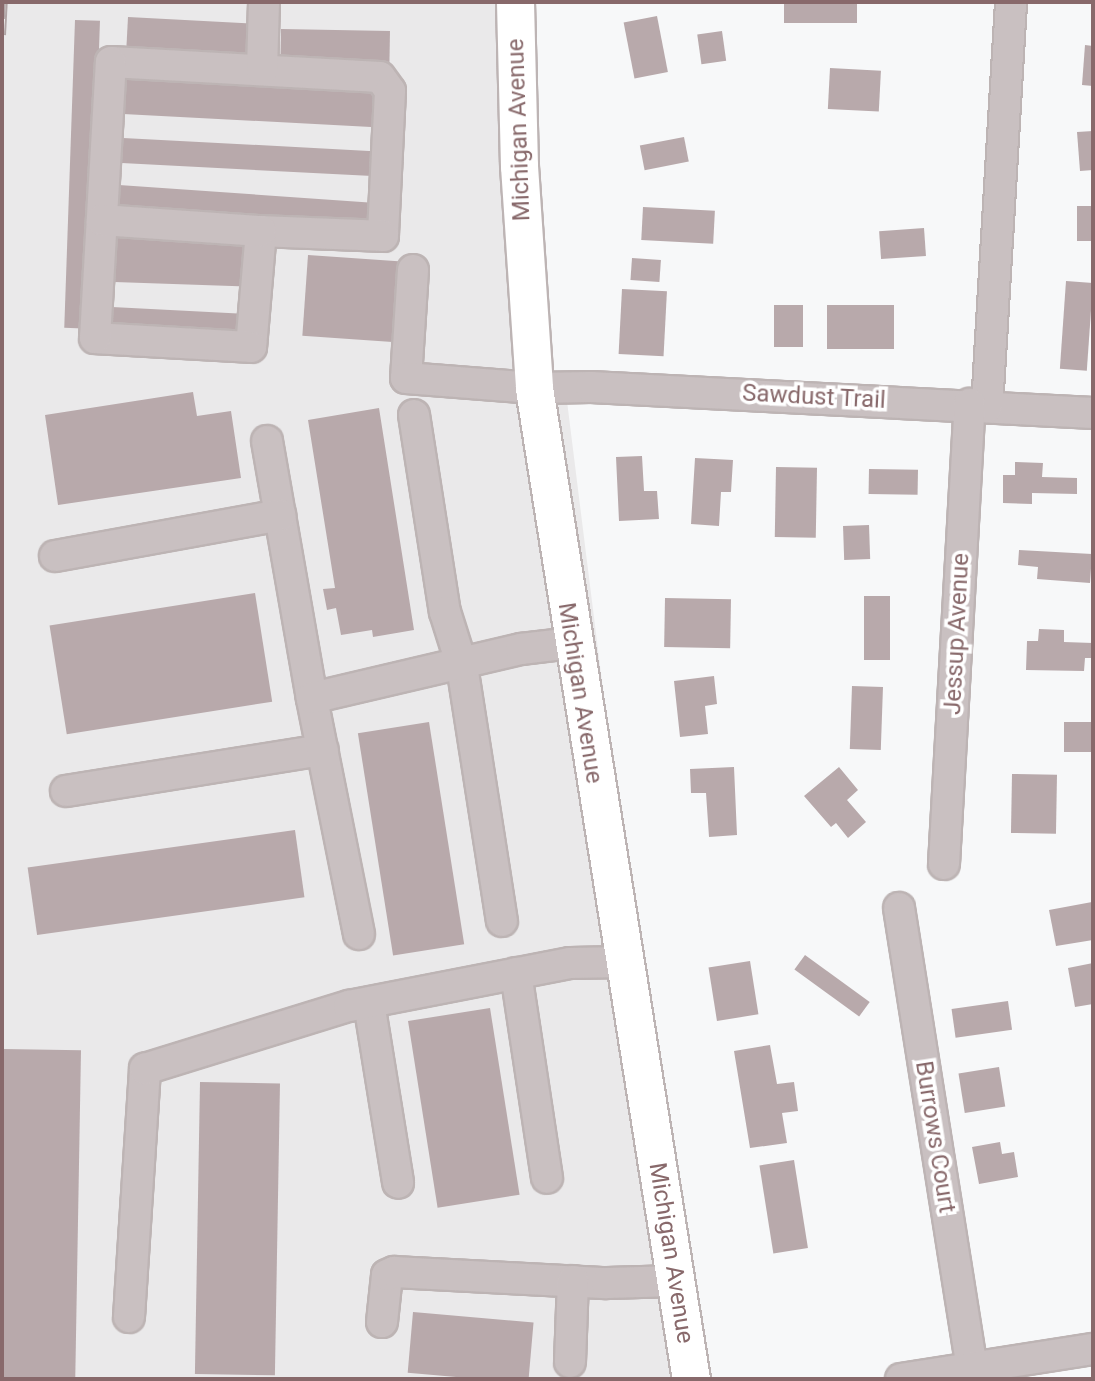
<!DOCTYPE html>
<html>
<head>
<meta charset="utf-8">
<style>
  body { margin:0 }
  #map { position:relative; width:1095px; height:1381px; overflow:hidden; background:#f7f8f9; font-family:Roboto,sans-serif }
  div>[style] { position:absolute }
  .built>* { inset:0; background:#eae9ea }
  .building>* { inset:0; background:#b8a9ab; transform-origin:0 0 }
  .roads { filter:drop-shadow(2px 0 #bdb4b4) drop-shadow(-2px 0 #bdb4b4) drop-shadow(0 2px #bdb4b4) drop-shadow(0 -2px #bdb4b4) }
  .minor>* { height:30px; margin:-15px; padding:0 15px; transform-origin:15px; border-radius:15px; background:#c9c0c1 }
  .major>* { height:37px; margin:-18.5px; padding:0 18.5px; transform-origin:18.5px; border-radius:18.5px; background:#fff }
  .rail>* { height:8px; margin-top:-4px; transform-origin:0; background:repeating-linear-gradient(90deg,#fff 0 16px,#b0a4a5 0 32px); box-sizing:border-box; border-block:2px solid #b0a4a5 }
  span { translate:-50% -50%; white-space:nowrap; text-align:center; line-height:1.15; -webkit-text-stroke:7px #fff; paint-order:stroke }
  .street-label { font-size:24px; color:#88696b }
  .frame { position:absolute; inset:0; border:4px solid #88696b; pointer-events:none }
</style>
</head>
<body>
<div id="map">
  <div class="built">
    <i style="clip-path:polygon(2px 2px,502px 2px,679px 1379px,2px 1379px)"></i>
    <i style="clip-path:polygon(548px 401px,567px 401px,613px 770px,711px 1379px,704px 1379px)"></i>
  </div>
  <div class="building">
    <i style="left:784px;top:2px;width:73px;height:21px"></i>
    <i style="left:657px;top:16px;width:57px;height:34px;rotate:79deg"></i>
    <i style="left:128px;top:17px;width:123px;height:36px;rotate:3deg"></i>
    <i style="left:75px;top:20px;width:25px;height:308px;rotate:2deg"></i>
    <i style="left:281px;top:29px;width:109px;height:35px;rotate:1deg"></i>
    <i style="left:722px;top:31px;width:30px;height:25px;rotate:82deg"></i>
    <i style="clip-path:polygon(1085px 45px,1093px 46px,1093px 86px,1082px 85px)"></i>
    <i style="left:830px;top:68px;width:51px;height:41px;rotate:3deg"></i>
    <i style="left:125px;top:79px;width:253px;height:35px;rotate:3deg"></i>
    <i style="clip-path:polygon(1093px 131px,1093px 170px,1080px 171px,1077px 132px)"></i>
    <i style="left:684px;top:137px;width:25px;height:45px;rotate:79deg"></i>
    <i style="left:123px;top:138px;width:251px;height:25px;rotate:3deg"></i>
    <i style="left:119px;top:185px;width:254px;height:25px;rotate:4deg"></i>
    <i style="left:1077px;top:206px;width:16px;height:35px"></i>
    <i style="left:643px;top:207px;width:72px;height:33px;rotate:3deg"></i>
    <i style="left:924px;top:228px;width:28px;height:45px;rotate:86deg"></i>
    <i style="left:116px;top:237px;width:132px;height:45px;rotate:2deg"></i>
    <i style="left:308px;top:255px;width:94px;height:81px;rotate:4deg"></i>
    <i style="left:632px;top:258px;width:29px;height:22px;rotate:4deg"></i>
    <i style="left:1066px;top:281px;width:27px;height:88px;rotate:4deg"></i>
    <i style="left:622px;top:289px;width:45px;height:65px;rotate:3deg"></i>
    <i style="left:774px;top:305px;width:29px;height:42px"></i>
    <i style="left:827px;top:305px;width:67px;height:44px"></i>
    <i style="left:112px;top:307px;width:131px;height:24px;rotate:3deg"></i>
    <i style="clip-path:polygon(193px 392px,197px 416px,231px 411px,241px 478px,58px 505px,45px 415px)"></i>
    <i style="clip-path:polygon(379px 408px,414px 630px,373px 637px,372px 630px,341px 635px,336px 608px,327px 610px,323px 589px,335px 588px,308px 420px)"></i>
    <i style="clip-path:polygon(642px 456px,644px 491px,657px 491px,659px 519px,619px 521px,616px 457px)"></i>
    <i style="clip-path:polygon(695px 458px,733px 460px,731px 492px,721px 492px,719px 526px,691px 524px)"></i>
    <i style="clip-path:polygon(1015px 462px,1043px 463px,1042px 477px,1077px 478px,1077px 494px,1032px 493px,1032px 504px,1003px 503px,1003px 475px,1015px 475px)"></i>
    <i style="left:776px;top:467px;width:41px;height:70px;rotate:1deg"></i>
    <i style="left:869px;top:469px;width:49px;height:25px;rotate:1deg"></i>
    <i style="left:869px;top:525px;width:34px;height:26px;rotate:88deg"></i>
    <i style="clip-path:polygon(1019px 550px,1092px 554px,1090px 583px,1037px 579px,1038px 567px,1018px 565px)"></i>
    <i style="left:255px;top:593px;width:110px;height:208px;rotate:81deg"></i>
    <i style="left:864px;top:596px;width:26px;height:64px"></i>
    <i style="left:665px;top:598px;width:66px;height:49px;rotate:1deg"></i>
    <i style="clip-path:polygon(1039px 629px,1064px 630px,1064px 642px,1093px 643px,1093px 658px,1085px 658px,1084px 671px,1026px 670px,1027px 641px,1038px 641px)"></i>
    <i style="clip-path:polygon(714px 676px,717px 704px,705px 706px,708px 734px,680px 737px,674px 681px)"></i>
    <i style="left:852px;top:686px;width:31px;height:63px;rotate:2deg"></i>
    <i style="left:429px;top:722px;width:225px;height:72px;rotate:81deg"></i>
    <i style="left:1093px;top:722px;width:30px;height:29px;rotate:90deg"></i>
    <i style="clip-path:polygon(734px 767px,737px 835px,709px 837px,706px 793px,691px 793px,690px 769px)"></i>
    <i style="clip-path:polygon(839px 767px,858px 790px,847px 800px,866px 822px,848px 838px,836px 823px,831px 827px,804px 796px)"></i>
    <i style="left:1012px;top:774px;width:45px;height:59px;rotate:1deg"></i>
    <i style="left:295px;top:830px;width:68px;height:270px;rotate:82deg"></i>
    <i style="clip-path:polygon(1092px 902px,1093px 940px,1056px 946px,1049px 910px)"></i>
    <i style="left:805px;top:955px;width:80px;height:18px;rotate:36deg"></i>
    <i style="left:750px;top:961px;width:54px;height:42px;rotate:81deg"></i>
    <i style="clip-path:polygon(1093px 963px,1093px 1004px,1075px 1007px,1068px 968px)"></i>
    <i style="left:1008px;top:1001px;width:29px;height:57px;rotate:82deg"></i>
    <i style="left:490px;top:1008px;width:189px;height:83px;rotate:81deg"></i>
    <i style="clip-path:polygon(770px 1045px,777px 1084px,794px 1082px,798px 1111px,782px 1113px,787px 1143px,750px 1148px,734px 1051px)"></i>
    <i style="left:3px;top:1049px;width:78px;height:330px;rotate:1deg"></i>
    <i style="left:999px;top:1067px;width:40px;height:41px;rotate:81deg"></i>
    <i style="left:200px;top:1082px;width:80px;height:292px;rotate:1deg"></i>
    <i style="clip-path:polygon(1000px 1142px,1002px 1154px,1014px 1152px,1018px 1177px,979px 1184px,972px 1147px)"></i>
    <i style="left:794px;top:1160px;width:89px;height:35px;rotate:81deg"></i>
    <i style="left:413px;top:1312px;width:121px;height:61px;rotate:5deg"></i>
  </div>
  <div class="roads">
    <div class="minor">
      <i style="left:111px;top:62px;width:269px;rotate:3.2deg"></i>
      <i style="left:380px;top:77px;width:17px;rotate:54deg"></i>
      <i style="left:390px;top:91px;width:145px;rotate:92.8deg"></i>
      <i style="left:383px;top:236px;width:122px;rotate:-177.7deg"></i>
      <i style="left:261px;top:231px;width:116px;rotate:94.9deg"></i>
      <i style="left:251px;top:347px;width:156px;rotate:-176.7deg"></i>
      <i style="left:95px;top:338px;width:276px;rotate:-86.7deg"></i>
      <i style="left:262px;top:70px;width:68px;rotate:-88.3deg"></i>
      <i style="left:102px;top:220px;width:159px;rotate:4deg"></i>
      <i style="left:413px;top:270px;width:108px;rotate:93.7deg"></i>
      <i style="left:406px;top:378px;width:128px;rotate:4.5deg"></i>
      <i style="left:534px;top:388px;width:57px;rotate:-1deg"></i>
      <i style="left:591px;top:387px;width:503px;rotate:2.96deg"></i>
      <i style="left:987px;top:407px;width:406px;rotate:-86.6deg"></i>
      <i style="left:414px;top:415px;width:199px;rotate:81.1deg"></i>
      <i style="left:445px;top:612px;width:57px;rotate:72.5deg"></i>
      <i style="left:462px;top:666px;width:258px;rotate:81.1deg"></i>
      <i style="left:267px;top:441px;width:261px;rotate:80.1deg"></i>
      <i style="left:55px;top:556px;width:229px;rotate:-10.3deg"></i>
      <i style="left:66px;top:791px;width:260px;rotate:-9.1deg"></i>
      <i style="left:944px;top:864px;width:461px;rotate:-86.8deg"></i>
      <i style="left:899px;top:908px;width:477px;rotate:81deg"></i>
      <i style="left:359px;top:934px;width:241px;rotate:-101.3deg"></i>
      <i style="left:312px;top:698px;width:215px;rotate:-13.2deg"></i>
      <i style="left:521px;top:649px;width:50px;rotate:-6.8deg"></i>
      <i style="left:516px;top:973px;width:207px;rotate:81.4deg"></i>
      <i style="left:369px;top:1003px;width:182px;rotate:80.8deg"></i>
      <i style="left:129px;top:1317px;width:249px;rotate:-86.3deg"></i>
      <i style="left:145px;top:1069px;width:214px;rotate:-17.2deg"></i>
      <i style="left:349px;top:1006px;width:225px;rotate:-11deg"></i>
      <i style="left:570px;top:963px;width:54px;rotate:-1.1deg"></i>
      <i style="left:382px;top:1322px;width:47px;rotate:-83.9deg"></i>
      <i style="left:387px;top:1275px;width:8px;rotate:-23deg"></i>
      <i style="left:394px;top:1272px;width:213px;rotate:3deg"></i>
      <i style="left:607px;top:1283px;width:69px;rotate:-1.7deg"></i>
      <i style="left:570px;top:1362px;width:81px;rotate:-87.9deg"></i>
      <i style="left:901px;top:1379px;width:194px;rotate:-8.9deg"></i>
    </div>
    <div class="major">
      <i style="left:515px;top:2px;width:164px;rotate:88.6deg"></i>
      <i style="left:519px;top:166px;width:223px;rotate:86.1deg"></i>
      <i style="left:534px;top:388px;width:1003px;rotate:81deg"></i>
    </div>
  </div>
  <div class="rail">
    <i style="left:2px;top:35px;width:33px;rotate:-87deg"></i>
  </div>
  <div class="street-label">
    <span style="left:519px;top:130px;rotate:-92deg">Michigan Avenue</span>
    <span style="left:814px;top:397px;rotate:3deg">Sawdust Trail</span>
    <span style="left:957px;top:634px;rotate:-87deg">Jessup Avenue</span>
    <span style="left:580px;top:693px;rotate:81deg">Michigan Avenue</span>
    <span style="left:935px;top:1137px;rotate:81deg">Burrows Court</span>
    <span style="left:671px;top:1253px;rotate:81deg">Michigan Avenue</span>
  </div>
  <div class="frame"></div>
</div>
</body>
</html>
